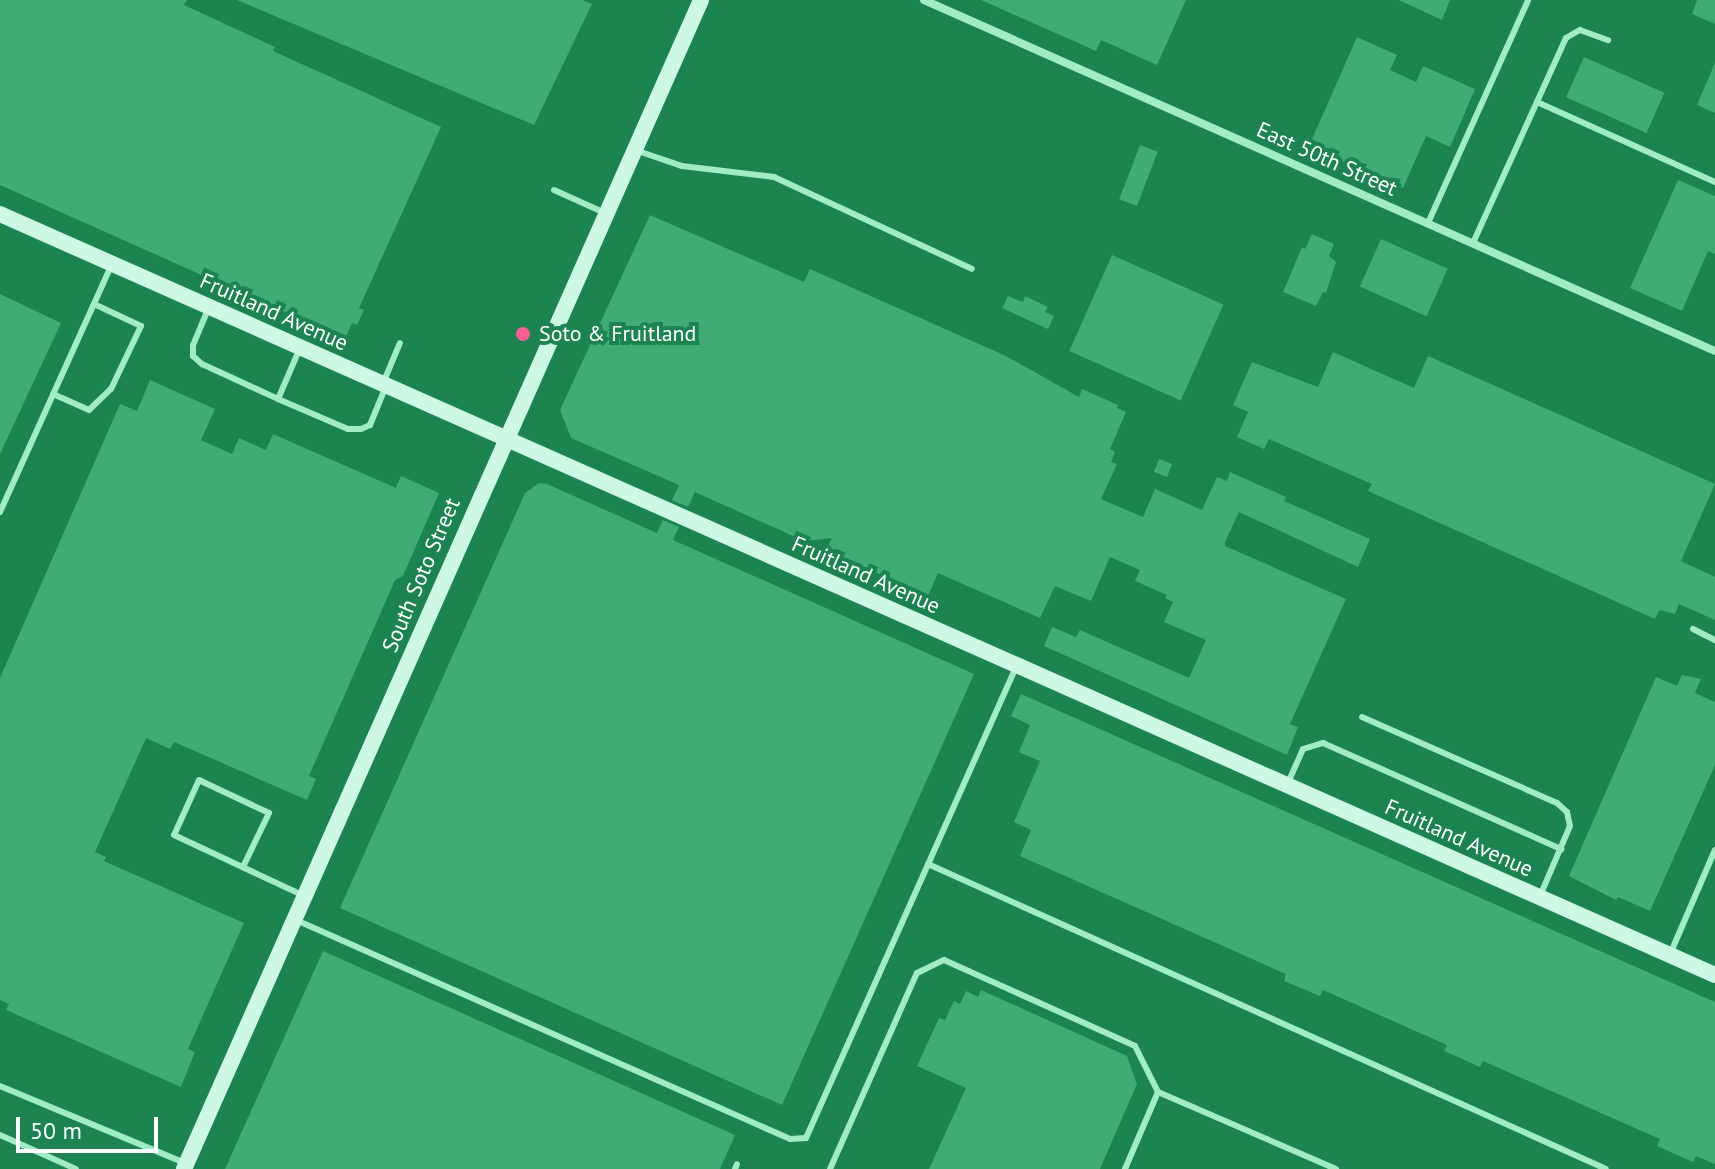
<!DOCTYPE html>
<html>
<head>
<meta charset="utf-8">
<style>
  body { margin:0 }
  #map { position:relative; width:1715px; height:1169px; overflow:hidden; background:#1b8451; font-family:"PT Sans",sans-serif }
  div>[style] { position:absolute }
  .building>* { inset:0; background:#3fab76; transform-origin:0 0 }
  .lane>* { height:6px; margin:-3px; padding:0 3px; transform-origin:3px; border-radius:3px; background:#a1ebc6 }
  .street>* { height:8px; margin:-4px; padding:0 4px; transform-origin:4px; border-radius:4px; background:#a1ebc6 }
  .secondary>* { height:16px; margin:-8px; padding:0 8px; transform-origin:8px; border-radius:8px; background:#cdf8e4 }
  .dots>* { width:22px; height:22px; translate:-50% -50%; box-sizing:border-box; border:4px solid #1b8451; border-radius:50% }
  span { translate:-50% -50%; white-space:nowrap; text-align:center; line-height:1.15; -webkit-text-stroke:8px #1b8451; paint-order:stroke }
  .street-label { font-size:22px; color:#fff }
  .poi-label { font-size:22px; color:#fff }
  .left { translate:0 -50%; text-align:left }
  .scale { position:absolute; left:16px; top:1117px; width:142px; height:36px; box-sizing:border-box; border:4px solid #fff; border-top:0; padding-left:10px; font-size:24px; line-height:28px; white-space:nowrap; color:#fff; -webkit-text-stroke:6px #1b8451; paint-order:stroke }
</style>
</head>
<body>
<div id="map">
  <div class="building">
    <i style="clip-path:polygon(0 0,187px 0,184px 5px,275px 47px,273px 51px,441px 127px,359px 308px,364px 310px,357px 325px,352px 323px,345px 339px,0 185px)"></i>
    <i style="clip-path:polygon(237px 0,583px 0,592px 4px,534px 125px)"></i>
    <i style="clip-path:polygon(981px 0,1186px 0,1157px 65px,1101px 40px,1096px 51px)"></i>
    <i style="clip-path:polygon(1399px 0,1450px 0,1442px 20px)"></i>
    <i style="clip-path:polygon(1697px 0,1715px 0,1715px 24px,1692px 14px)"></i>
    <i style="clip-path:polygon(1357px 37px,1397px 55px,1390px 70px,1416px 82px,1423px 66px,1475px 89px,1450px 147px,1426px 136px,1403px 188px,1309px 146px)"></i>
    <i style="left:1584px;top:57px;width:88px;height:44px;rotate:24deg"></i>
    <i style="clip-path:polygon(1715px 63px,1715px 113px,1697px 105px)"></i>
    <i style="left:1140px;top:145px;width:19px;height:58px;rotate:21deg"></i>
    <i style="clip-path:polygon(1678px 180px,1715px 196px,1715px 254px,1708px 251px,1682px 311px,1630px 288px)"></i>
    <i style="clip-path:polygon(650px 215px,804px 282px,810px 269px,1006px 356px,1079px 397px,1082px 389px,1118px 405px,1117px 408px,1126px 412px,1110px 449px,1115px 452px,1111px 462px,1117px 464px,1101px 499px,1143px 517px,1155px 489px,1202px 510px,1217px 477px,1227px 481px,1230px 472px,1286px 497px,1284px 501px,1370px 539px,1358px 567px,1239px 512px,1225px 542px,1225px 546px,1346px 599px,1290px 724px,1298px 727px,1287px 755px,1044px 646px,1052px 627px,1076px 637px,1080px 630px,1189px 678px,1206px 640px,1164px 622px,1173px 602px,1165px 598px,1167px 595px,1135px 581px,1140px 570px,1110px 557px,1091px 601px,1055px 586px,1040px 618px,938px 573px,928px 596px,826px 550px,832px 538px,804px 541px,695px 492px,688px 507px,672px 500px,679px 485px,571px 438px,560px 410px)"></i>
    <i style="clip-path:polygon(1312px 234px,1334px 244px,1329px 256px,1336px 262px,1326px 293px,1323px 292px,1316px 306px,1283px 292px,1302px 247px,1305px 249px)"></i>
    <i style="left:1381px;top:239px;width:73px;height:52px;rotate:24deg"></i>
    <i style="left:1112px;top:255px;width:122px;height:105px;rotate:24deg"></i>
    <i style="clip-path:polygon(0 294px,61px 323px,0 454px)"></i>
    <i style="clip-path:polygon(1008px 296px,1023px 302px,1025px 296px,1048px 307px,1045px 312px,1054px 316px,1048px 329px,1002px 308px)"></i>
    <i style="clip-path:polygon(1333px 352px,1414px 388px,1428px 356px,1715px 484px,1681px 561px,1715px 577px,1715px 620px,1679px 604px,1675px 614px,1659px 610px,1655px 619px,1368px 491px,1372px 484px,1269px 439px,1264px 449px,1237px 437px,1248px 412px,1233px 405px,1252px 362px,1318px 387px)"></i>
    <i style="clip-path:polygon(150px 380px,215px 409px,201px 440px,232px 454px,239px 438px,266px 450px,273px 434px,396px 488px,401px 476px,439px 493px,403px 576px,395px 580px,309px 776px,316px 779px,307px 800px,174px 742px,170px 749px,146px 738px,95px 852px,106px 857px,104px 861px,244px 923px,188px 1049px,195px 1052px,181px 1087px,6px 1010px,9px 1004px,0 1000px,0 678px,120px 404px,137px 411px)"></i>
    <i style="left:1159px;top:459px;width:14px;height:14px;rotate:21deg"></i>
    <i style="clip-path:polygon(539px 483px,547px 484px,657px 533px,663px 520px,679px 527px,673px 540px,974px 674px,782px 1105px,340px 908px,525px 493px)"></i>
    <i style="clip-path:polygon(1682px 675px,1701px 679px,1695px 693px,1715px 702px,1715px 765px,1650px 911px,1618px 897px,1616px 900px,1569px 876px,1656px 677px,1677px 686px)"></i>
    <i style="clip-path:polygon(1021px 694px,1715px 1002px,1715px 1164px,1696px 1156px,1693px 1162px,1657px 1146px,1660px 1139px,1483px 1061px,1480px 1067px,1444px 1051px,1447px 1045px,1323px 990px,1320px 996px,1284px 981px,1286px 974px,1020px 856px,1031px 830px,1014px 822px,1040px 761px,1019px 752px,1030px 725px,1011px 716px)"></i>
    <i style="clip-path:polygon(323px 951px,735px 1135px,720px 1169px,225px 1169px)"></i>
    <i style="clip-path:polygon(981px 990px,1127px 1056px,1137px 1084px,1100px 1169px,929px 1169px,966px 1088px,917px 1066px,939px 1018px,945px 1020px,954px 1001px,960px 1004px,966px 991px,978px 997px)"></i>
  </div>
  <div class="lane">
    <i style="left:1537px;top:102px;width:195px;rotate:24.2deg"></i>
    <i style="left:638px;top:151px;width:46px;rotate:18.8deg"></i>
    <i style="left:682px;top:166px;width:93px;rotate:6.8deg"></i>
    <i style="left:774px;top:177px;width:218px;rotate:24.9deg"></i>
    <i style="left:554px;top:190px;width:56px;rotate:24.3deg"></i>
    <i style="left:1428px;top:223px;width:244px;rotate:-65.8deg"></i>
    <i style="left:1473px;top:243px;width:225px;rotate:-65.6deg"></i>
    <i style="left:1566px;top:38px;width:16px;rotate:-30deg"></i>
    <i style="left:1580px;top:30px;width:30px;rotate:20deg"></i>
    <i style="left:209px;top:307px;width:41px;rotate:112.8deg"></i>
    <i style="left:193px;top:345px;width:11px;rotate:90deg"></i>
    <i style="left:193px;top:356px;width:12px;rotate:42deg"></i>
    <i style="left:202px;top:364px;width:84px;rotate:24.7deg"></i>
    <i style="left:278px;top:399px;width:76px;rotate:23.2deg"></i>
    <i style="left:348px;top:429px;width:13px"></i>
    <i style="left:361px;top:429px;width:10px;rotate:-24deg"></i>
    <i style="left:370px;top:425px;width:42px;rotate:-67.7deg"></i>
    <i style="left:384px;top:381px;width:41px;rotate:-67.2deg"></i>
    <i style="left:53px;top:394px;width:39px;rotate:24deg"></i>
    <i style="left:89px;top:410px;width:30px;rotate:-44deg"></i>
    <i style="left:111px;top:389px;width:70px;rotate:-64.5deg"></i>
    <i style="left:141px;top:326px;width:52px;rotate:-154.9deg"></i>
    <i style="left:278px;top:399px;width:56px;rotate:-66.7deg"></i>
    <i style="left:0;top:512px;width:272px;rotate:-65.7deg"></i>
    <i style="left:1693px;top:629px;width:25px;rotate:27deg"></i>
    <i style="left:1362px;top:717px;width:213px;rotate:23.8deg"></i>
    <i style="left:1557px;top:803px;width:13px;rotate:42deg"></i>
    <i style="left:1567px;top:812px;width:14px;rotate:78deg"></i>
    <i style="left:1570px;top:826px;width:76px;rotate:113.2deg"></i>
    <i style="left:1287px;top:785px;width:39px;rotate:-66deg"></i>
    <i style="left:1303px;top:749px;width:21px;rotate:-17deg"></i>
    <i style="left:1323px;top:743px;width:261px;rotate:24deg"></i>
    <i style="left:928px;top:864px;width:743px;rotate:24.22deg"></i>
    <i style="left:243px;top:867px;width:60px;rotate:-64.3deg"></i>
    <i style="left:269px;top:813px;width:77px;rotate:-154.8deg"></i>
    <i style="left:199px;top:780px;width:60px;rotate:114.4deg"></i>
    <i style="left:174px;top:835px;width:141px;rotate:25.1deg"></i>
    <i style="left:296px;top:920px;width:540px;rotate:23.91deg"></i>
    <i style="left:790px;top:1139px;width:16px;rotate:-4deg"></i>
    <i style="left:806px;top:1138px;width:516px;rotate:-65.97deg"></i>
    <i style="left:1671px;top:952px;width:111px;rotate:-66.7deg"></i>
    <i style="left:0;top:1086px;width:200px;rotate:22.6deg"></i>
    <i style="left:0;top:1135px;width:83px;rotate:24.1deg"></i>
    <i style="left:735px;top:1169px;width:5px;rotate:-68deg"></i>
    <i style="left:830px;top:1169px;width:214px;rotate:-66.1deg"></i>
    <i style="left:917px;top:973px;width:30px;rotate:-26deg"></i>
    <i style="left:944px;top:960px;width:209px;rotate:24.2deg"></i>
    <i style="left:1135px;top:1046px;width:51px;rotate:63.4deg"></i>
    <i style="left:1158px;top:1092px;width:194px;rotate:23.4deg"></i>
    <i style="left:1125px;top:1169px;width:84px;rotate:-66.8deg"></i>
  </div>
  <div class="street">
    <i style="left:924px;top:0;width:865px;rotate:23.93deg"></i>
  </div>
  <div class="secondary">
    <i style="left:0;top:214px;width:1876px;rotate:23.93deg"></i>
    <i style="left:184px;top:1169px;width:1278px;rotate:-66.14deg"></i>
  </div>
  <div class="dots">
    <i style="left:523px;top:334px;background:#fc5e93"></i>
  </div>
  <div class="street-label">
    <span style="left:1327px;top:159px;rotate:24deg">East 50th Street</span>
    <span style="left:274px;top:312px;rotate:24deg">Fruitland Avenue</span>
    <span style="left:421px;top:575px;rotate:-67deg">South Soto Street</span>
    <span style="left:866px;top:575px;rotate:24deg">Fruitland Avenue</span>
    <span style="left:1459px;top:838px;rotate:24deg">Fruitland Avenue</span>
  </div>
  <div class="poi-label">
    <span class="left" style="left:539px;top:334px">Soto &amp; Fruitland</span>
  </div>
  <div class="scale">50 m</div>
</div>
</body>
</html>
